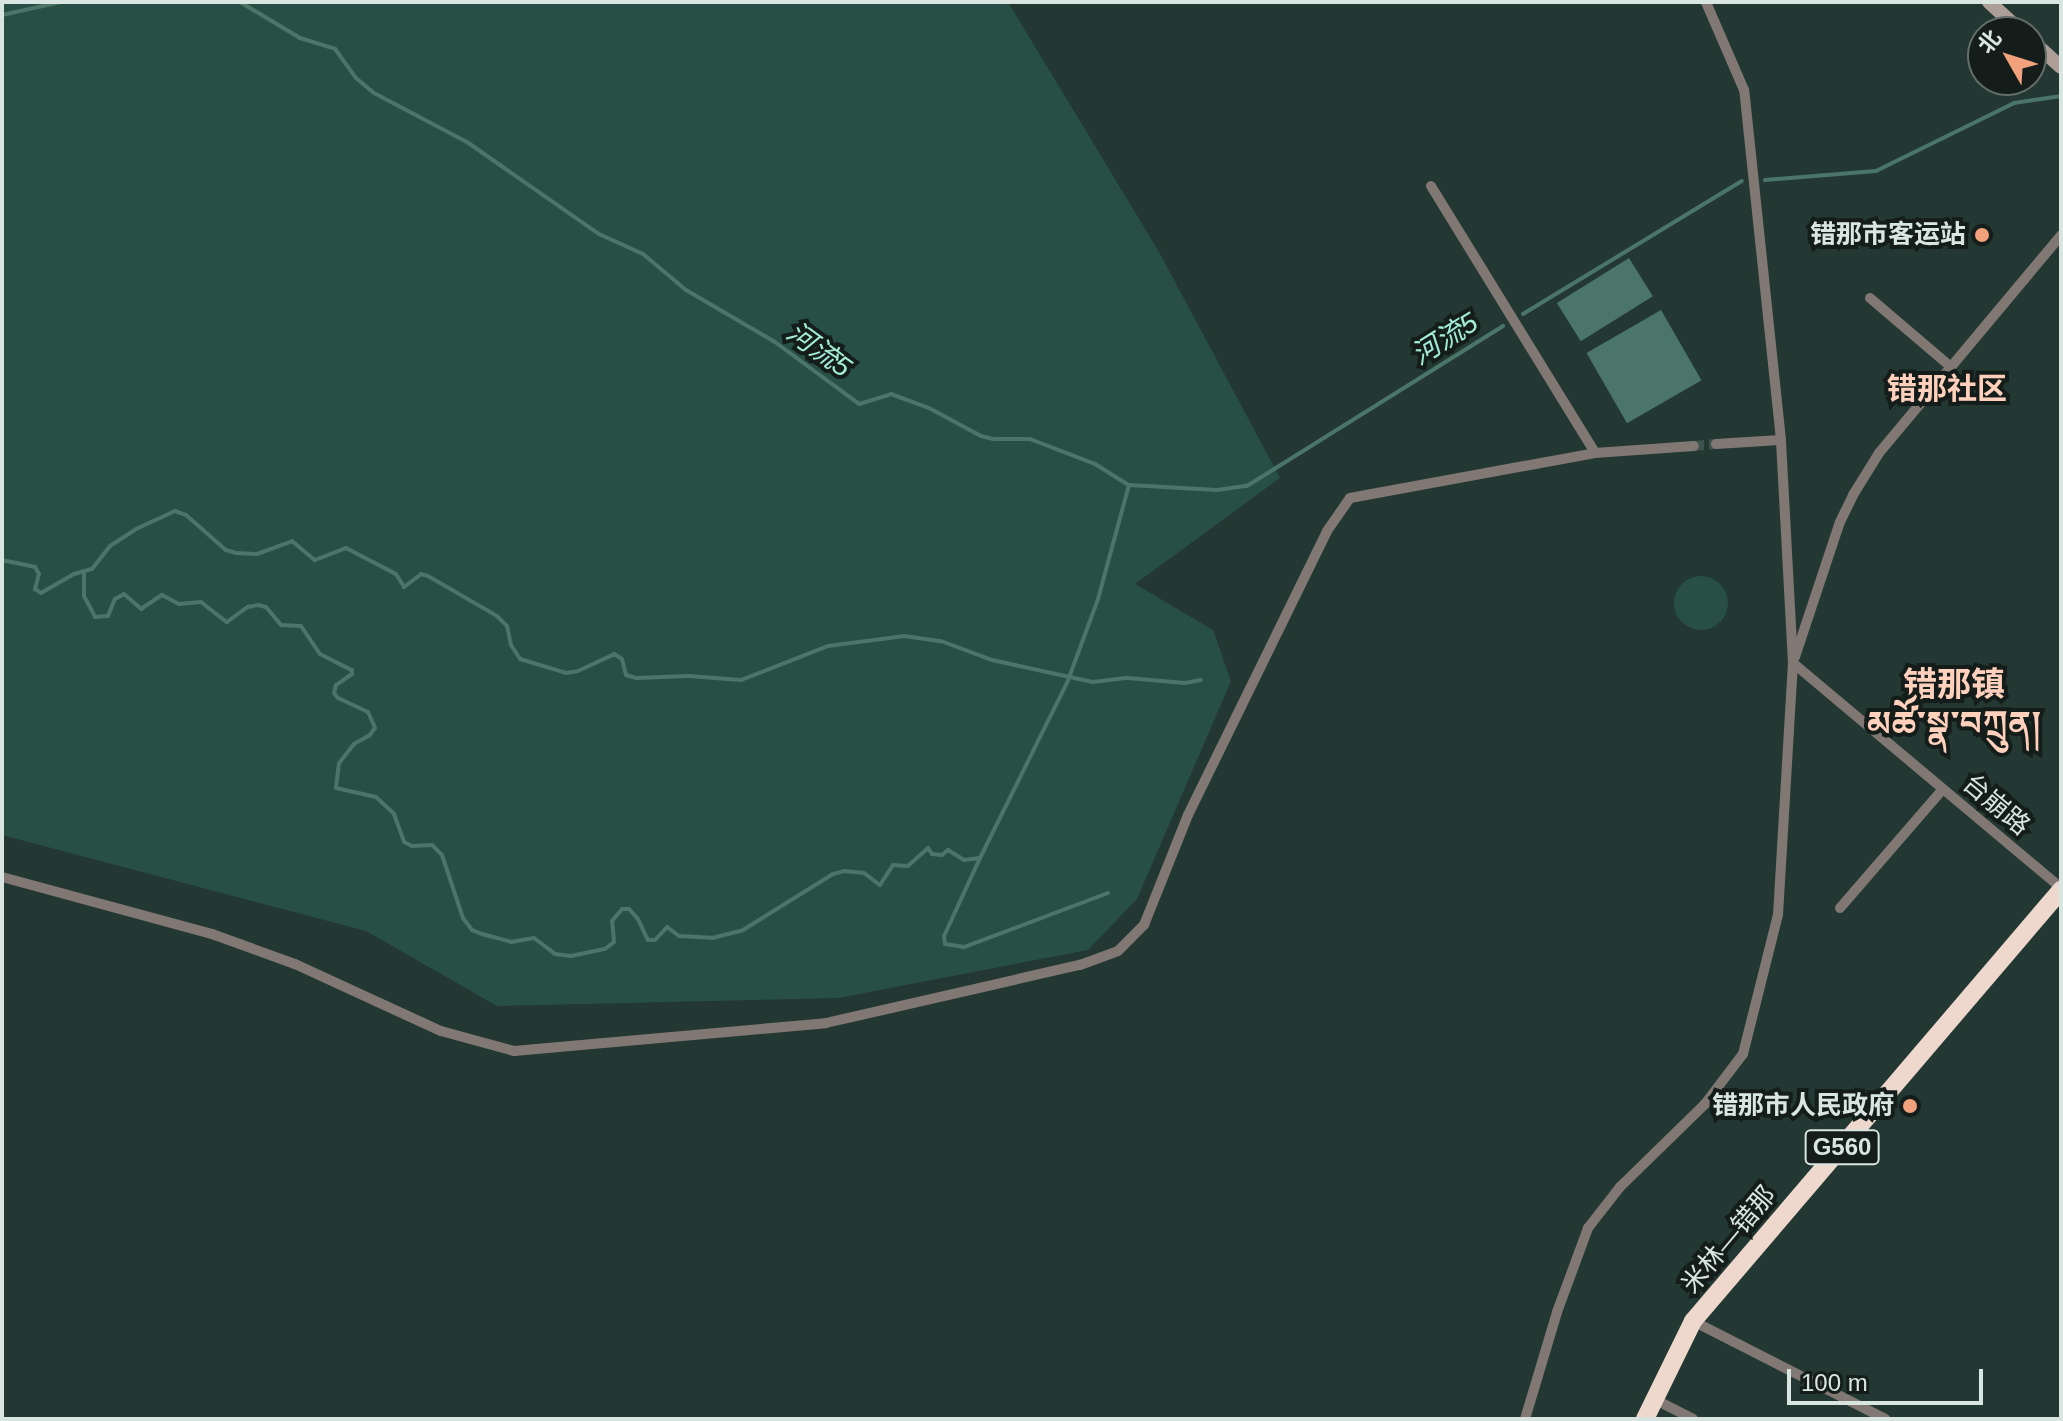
<!DOCTYPE html>
<html>
<head>
<meta charset="utf-8">
<style>
  body { margin:0 }
  #map { position:relative; width:2063px; height:1421px; overflow:hidden; background:#233832; font-family:Arial,"Noto Sans SC","Noto Serif Tibetan",sans-serif }
  div>[style] { position:absolute }
  .green>* { inset:0; background:#284f45 }
  .round { border-radius:50% }
  .water>* { inset:0; background:#4b7569; transform-origin:0 0 }
  .stream>* { height:4px; margin:-2px; padding:0 2px; transform-origin:2px; border-radius:2px; background:#4b7569 }
  .street-tunnel>* { height:10px; margin-top:-5px; transform-origin:0; background:repeating-linear-gradient(90deg,#3e524c 0 10px,transparent 0 15px) }
  .street>* { height:10px; margin:-5px; padding:0 5px; transform-origin:5px; border-radius:5px; background:#817874 }
  .secondary>* { height:14px; margin:-7px; padding:0 7px; transform-origin:7px; border-radius:7px; background:#ad9f98 }
  .highway>* { height:18px; margin:-9px; padding:0 9px; transform-origin:9px; border-radius:9px; background:#eed8cd }
  .dots>* { width:22px; height:22px; translate:-50% -50%; box-sizing:border-box; border:4px solid #141d1a; border-radius:50% }
  span { translate:-50% -50%; white-space:nowrap; text-align:center; line-height:1.15; -webkit-text-stroke:8px #141d1a; paint-order:stroke }
  .shield-label span { padding:2px 6px; background:#141d1a; border:2px solid; border-radius:6px; -webkit-text-stroke-width:0 }
  .shield-label { font-size:24px; color:#d9e5e1; font-weight:700 }
  .poi-label { font-size:26px; color:#d9e5e1; font-weight:700 }
  .right { translate:-100% -50%; text-align:right }
  .street-label { font-size:26px; color:#d9e5e1 }
  .water-label { font-size:28px; color:#a2ecd7; font-style:italic }
  .quarter-label { font-size:30px; color:#ffd0bb; font-weight:700 }
  .district-label { font-size:34px; color:#ffd0bb; font-weight:700 }
  .frame { position:absolute; inset:0; border:4px solid #d9e5e1; pointer-events:none }
  .north { position:absolute; left:1967px; top:16px; width:80px; height:80px; box-sizing:border-box; background:#141d1a; border:2px solid #636d6a; border-radius:50%; rotate:309deg; font-size:22px; font-weight:700; line-height:32px; text-align:center; color:#d9e5e1 }
  .north::after { content:''; display:block; margin:auto; width:28px; height:36px; background:#f1a17c; clip-path:polygon(50% 0,100% 100%,50% 72%,0 100%) }
  .scale { position:absolute; left:1787px; top:1369px; width:196px; height:36px; box-sizing:border-box; border:4px solid #d9e5e1; border-top:0; padding-left:10px; font-size:24px; line-height:28px; white-space:nowrap; color:#d9e5e1; -webkit-text-stroke:6px #141d1a; paint-order:stroke }
</style>
</head>
<body>
<div id="map">
  <div class="green">
    <i style="clip-path:polygon(2px 2px,1008px 2px,1159px 252px,1280px 478px,1135px 584px,1213px 630px,1231px 681px,1137px 899px,1088px 950px,838px 998px,497px 1006px,366px 931px,2px 835px)"></i>
    <i class="round" style="left:1674px;top:576px;width:54px;height:54px"></i>
  </div>
  <div class="water">
    <i style="left:1629px;top:258px;width:45px;height:85px;rotate:58deg"></i>
    <i style="left:1661px;top:310px;width:81px;height:86px;rotate:60deg"></i>
  </div>
  <div class="stream">
    <i style="left:240px;top:2px;width:70px;rotate:31deg"></i>
    <i style="left:300px;top:38px;width:37px;rotate:17deg"></i>
    <i style="left:335px;top:49px;width:36px;rotate:54deg"></i>
    <i style="left:356px;top:78px;width:23px;rotate:40deg"></i>
    <i style="left:374px;top:93px;width:105px;rotate:27.8deg"></i>
    <i style="left:467px;top:142px;width:161px;rotate:34.9deg"></i>
    <i style="left:599px;top:234px;width:48px;rotate:24.4deg"></i>
    <i style="left:643px;top:254px;width:56px;rotate:39.9deg"></i>
    <i style="left:686px;top:290px;width:103px;rotate:30.3deg"></i>
    <i style="left:775px;top:342px;width:104px;rotate:36.4deg"></i>
    <i style="left:859px;top:404px;width:34px;rotate:-17deg"></i>
    <i style="left:891px;top:394px;width:40px;rotate:20.2deg"></i>
    <i style="left:929px;top:408px;width:59px;rotate:28.3deg"></i>
    <i style="left:981px;top:436px;width:12px;rotate:14deg"></i>
    <i style="left:993px;top:439px;width:37px"></i>
    <i style="left:1030px;top:439px;width:70px;rotate:21deg"></i>
    <i style="left:1095px;top:464px;width:40px;rotate:32deg"></i>
    <i style="left:1129px;top:485px;width:88px;rotate:3.3deg"></i>
    <i style="left:1217px;top:490px;width:30px;rotate:-8deg"></i>
    <i style="left:1247px;top:486px;width:302px;rotate:-32deg"></i>
    <i style="left:2px;top:15px;width:60px;rotate:-12.4deg"></i>
    <i style="left:1765px;top:180px;width:111px;rotate:-4.6deg"></i>
    <i style="left:1876px;top:171px;width:154px;rotate:-26.2deg"></i>
    <i style="left:2014px;top:103px;width:48px;rotate:-8.5deg"></i>
    <i style="left:1523px;top:314px;width:256px;rotate:-31.3deg"></i>
    <i style="left:2px;top:560px;width:34px;rotate:12deg"></i>
    <i style="left:35px;top:567px;width:8px;rotate:60deg"></i>
    <i style="left:39px;top:574px;width:16px;rotate:105deg"></i>
    <i style="left:35px;top:589px;width:7px;rotate:34deg"></i>
    <i style="left:41px;top:593px;width:38px;rotate:-30deg"></i>
    <i style="left:74px;top:574px;width:19px;rotate:-16deg"></i>
    <i style="left:92px;top:569px;width:29px;rotate:-52deg"></i>
    <i style="left:110px;top:546px;width:31px;rotate:-33deg"></i>
    <i style="left:136px;top:529px;width:43px;rotate:-24.8deg"></i>
    <i style="left:175px;top:511px;width:12px;rotate:20deg"></i>
    <i style="left:186px;top:515px;width:53px;rotate:41.2deg"></i>
    <i style="left:226px;top:550px;width:10px;rotate:17deg"></i>
    <i style="left:236px;top:553px;width:21px;rotate:3deg"></i>
    <i style="left:257px;top:554px;width:37px;rotate:-20deg"></i>
    <i style="left:292px;top:541px;width:30px;rotate:40deg"></i>
    <i style="left:315px;top:560px;width:33px;rotate:-21deg"></i>
    <i style="left:346px;top:548px;width:56px;rotate:27.5deg"></i>
    <i style="left:396px;top:574px;width:15px;rotate:58deg"></i>
    <i style="left:404px;top:587px;width:21px;rotate:-37deg"></i>
    <i style="left:421px;top:574px;width:7px;rotate:16deg"></i>
    <i style="left:428px;top:576px;width:80px;rotate:30.1deg"></i>
    <i style="left:497px;top:616px;width:14px;rotate:45deg"></i>
    <i style="left:507px;top:626px;width:19px;rotate:78deg"></i>
    <i style="left:511px;top:645px;width:17px;rotate:57deg"></i>
    <i style="left:520px;top:659px;width:48px;rotate:16.9deg"></i>
    <i style="left:566px;top:673px;width:12px;rotate:-9deg"></i>
    <i style="left:578px;top:671px;width:40px;rotate:-25deg"></i>
    <i style="left:614px;top:654px;width:9px;rotate:32deg"></i>
    <i style="left:622px;top:659px;width:16px;rotate:76deg"></i>
    <i style="left:626px;top:675px;width:10px;rotate:17deg"></i>
    <i style="left:636px;top:678px;width:53px;rotate:-2.2deg"></i>
    <i style="left:689px;top:676px;width:52px;rotate:4.4deg"></i>
    <i style="left:741px;top:680px;width:93px;rotate:-21.3deg"></i>
    <i style="left:828px;top:646px;width:77px;rotate:-7.5deg"></i>
    <i style="left:904px;top:636px;width:37px;rotate:8deg"></i>
    <i style="left:941px;top:641px;width:54px;rotate:20.4deg"></i>
    <i style="left:992px;top:660px;width:103px;rotate:12.3deg"></i>
    <i style="left:1093px;top:682px;width:35px;rotate:-7deg"></i>
    <i style="left:1128px;top:678px;width:57px;rotate:5deg"></i>
    <i style="left:1185px;top:683px;width:16px;rotate:-11deg"></i>
    <i style="left:84px;top:572px;width:24px;rotate:90deg"></i>
    <i style="left:84px;top:596px;width:24px;rotate:62deg"></i>
    <i style="left:95px;top:617px;width:13px;rotate:-4deg"></i>
    <i style="left:108px;top:616px;width:18px;rotate:-68deg"></i>
    <i style="left:115px;top:599px;width:10px;rotate:-29deg"></i>
    <i style="left:124px;top:594px;width:23px;rotate:41deg"></i>
    <i style="left:141px;top:609px;width:25px;rotate:-34deg"></i>
    <i style="left:162px;top:595px;width:19px;rotate:28deg"></i>
    <i style="left:179px;top:604px;width:22px;rotate:-5deg"></i>
    <i style="left:201px;top:602px;width:33px;rotate:38deg"></i>
    <i style="left:227px;top:622px;width:26px;rotate:-36deg"></i>
    <i style="left:248px;top:607px;width:10px;rotate:-11deg"></i>
    <i style="left:258px;top:605px;width:8px;rotate:14deg"></i>
    <i style="left:266px;top:607px;width:23px;rotate:50deg"></i>
    <i style="left:281px;top:625px;width:20px;rotate:3deg"></i>
    <i style="left:301px;top:626px;width:34px;rotate:56deg"></i>
    <i style="left:320px;top:654px;width:36px;rotate:27deg"></i>
    <i style="left:352px;top:670px;width:4px;rotate:90deg"></i>
    <i style="left:352px;top:674px;width:19px;rotate:145deg"></i>
    <i style="left:336px;top:685px;width:8px;rotate:104deg"></i>
    <i style="left:334px;top:693px;width:6px;rotate:51deg"></i>
    <i style="left:338px;top:698px;width:33px;rotate:25deg"></i>
    <i style="left:368px;top:712px;width:17px;rotate:66deg"></i>
    <i style="left:375px;top:728px;width:9px;rotate:126deg"></i>
    <i style="left:370px;top:735px;width:18px;rotate:151deg"></i>
    <i style="left:354px;top:744px;width:24px;rotate:128deg"></i>
    <i style="left:339px;top:763px;width:25px;rotate:97deg"></i>
    <i style="left:336px;top:788px;width:41px;rotate:12.7deg"></i>
    <i style="left:376px;top:797px;width:25px;rotate:43deg"></i>
    <i style="left:394px;top:814px;width:30px;rotate:70deg"></i>
    <i style="left:404px;top:842px;width:9px;rotate:27deg"></i>
    <i style="left:412px;top:846px;width:20px;rotate:-3deg"></i>
    <i style="left:432px;top:845px;width:14px;rotate:45deg"></i>
    <i style="left:442px;top:855px;width:66px;rotate:71.6deg"></i>
    <i style="left:463px;top:918px;width:15px;rotate:53deg"></i>
    <i style="left:472px;top:930px;width:11px;rotate:22deg"></i>
    <i style="left:482px;top:934px;width:30px;rotate:15deg"></i>
    <i style="left:511px;top:942px;width:23px;rotate:-10deg"></i>
    <i style="left:534px;top:938px;width:26px;rotate:37deg"></i>
    <i style="left:555px;top:954px;width:16px;rotate:7deg"></i>
    <i style="left:571px;top:956px;width:35px;rotate:-12deg"></i>
    <i style="left:605px;top:949px;width:11px;rotate:-38deg"></i>
    <i style="left:614px;top:942px;width:21px;rotate:-95deg"></i>
    <i style="left:612px;top:921px;width:16px;rotate:-50deg"></i>
    <i style="left:622px;top:909px;width:7px"></i>
    <i style="left:629px;top:909px;width:13px;rotate:48deg"></i>
    <i style="left:638px;top:919px;width:23px;rotate:65deg"></i>
    <i style="left:648px;top:940px;width:7px"></i>
    <i style="left:655px;top:940px;width:18px;rotate:-47deg"></i>
    <i style="left:667px;top:927px;width:15px;rotate:37deg"></i>
    <i style="left:679px;top:936px;width:33px;rotate:3deg"></i>
    <i style="left:712px;top:938px;width:32px;rotate:-14deg"></i>
    <i style="left:743px;top:930px;width:106px;rotate:-31.9deg"></i>
    <i style="left:833px;top:874px;width:11px;rotate:-15deg"></i>
    <i style="left:844px;top:871px;width:20px;rotate:6deg"></i>
    <i style="left:864px;top:873px;width:20px;rotate:37deg"></i>
    <i style="left:880px;top:885px;width:24px;rotate:-57deg"></i>
    <i style="left:893px;top:865px;width:15px;rotate:4deg"></i>
    <i style="left:908px;top:866px;width:27px;rotate:-42deg"></i>
    <i style="left:928px;top:848px;width:7px;rotate:56deg"></i>
    <i style="left:932px;top:854px;width:10px;rotate:6deg"></i>
    <i style="left:942px;top:855px;width:8px;rotate:-40deg"></i>
    <i style="left:948px;top:850px;width:19px;rotate:32deg"></i>
    <i style="left:964px;top:860px;width:16px;rotate:-7deg"></i>
    <i style="left:1108px;top:893px;width:154px;rotate:159.4deg"></i>
    <i style="left:964px;top:947px;width:19px;rotate:-171deg"></i>
    <i style="left:945px;top:944px;width:8px;rotate:-97deg"></i>
    <i style="left:944px;top:936px;width:86px;rotate:-65.2deg"></i>
    <i style="left:980px;top:858px;width:195px;rotate:-63.6deg"></i>
    <i style="left:1067px;top:683px;width:90px;rotate:-69.7deg"></i>
    <i style="left:1098px;top:599px;width:118px;rotate:-74.8deg"></i>
  </div>
  <div class="street-tunnel">
    <i style="left:1694px;top:446px;width:22px;rotate:-5deg"></i>
  </div>
  <div class="street">
    <i style="left:1431px;top:186px;width:313px;rotate:58.4deg"></i>
    <i style="left:1595px;top:453px;width:99px;rotate:-4deg"></i>
    <i style="left:1870px;top:298px;width:106px;rotate:40.4deg"></i>
    <i style="left:1716px;top:444px;width:65px;rotate:-3.5deg"></i>
    <i style="left:1795px;top:657px;width:142px;rotate:-71.6deg"></i>
    <i style="left:1840px;top:522px;width:30px;rotate:-64deg"></i>
    <i style="left:1853px;top:495px;width:49px;rotate:-58.2deg"></i>
    <i style="left:1879px;top:453px;width:284px;rotate:-50.1deg"></i>
    <i style="left:1793px;top:663px;width:350px;rotate:40deg"></i>
    <i style="left:2px;top:877px;width:218px;rotate:15.2deg"></i>
    <i style="left:212px;top:934px;width:88px;rotate:19.9deg"></i>
    <i style="left:295px;top:964px;width:161px;rotate:24.7deg"></i>
    <i style="left:441px;top:1031px;width:76px;rotate:15.3deg"></i>
    <i style="left:514px;top:1051px;width:313px;rotate:-5.1deg"></i>
    <i style="left:826px;top:1023px;width:261px;rotate:-12.9deg"></i>
    <i style="left:1080px;top:965px;width:40px;rotate:-20.2deg"></i>
    <i style="left:1118px;top:951px;width:37px;rotate:-45deg"></i>
    <i style="left:1144px;top:925px;width:118px;rotate:-68.2deg"></i>
    <i style="left:1188px;top:815px;width:316px;rotate:-63.9deg"></i>
    <i style="left:1327px;top:531px;width:40px;rotate:-55.1deg"></i>
    <i style="left:1350px;top:498px;width:249px;rotate:-10.4deg"></i>
    <i style="left:1840px;top:908px;width:157px;rotate:-49.1deg"></i>
    <i style="left:1693px;top:1321px;width:216px;rotate:27deg"></i>
    <i style="left:1654px;top:1399px;width:44px;rotate:27.1deg"></i>
    <i style="left:1525px;top:1419px;width:112px;rotate:-73.3deg"></i>
    <i style="left:1557px;top:1312px;width:90px;rotate:-69.7deg"></i>
    <i style="left:1588px;top:1228px;width:52px;rotate:-52deg"></i>
    <i style="left:1620px;top:1187px;width:119px;rotate:-44.3deg"></i>
    <i style="left:1705px;top:1104px;width:63px;rotate:-52.8deg"></i>
    <i style="left:1743px;top:1054px;width:143px;rotate:-75.9deg"></i>
    <i style="left:1778px;top:915px;width:252px;rotate:-86.6deg"></i>
    <i style="left:1793px;top:663px;width:223px;rotate:-93.1deg"></i>
    <i style="left:1781px;top:440px;width:352px;rotate:-96deg"></i>
    <i style="left:1744px;top:90px;width:96px;rotate:-113.4deg"></i>
  </div>
  <div class="secondary">
    <i style="left:1989px;top:2px;width:45px;rotate:42.3deg"></i>
    <i style="left:2031px;top:40px;width:40px;rotate:42deg"></i>
  </div>
  <div class="highway">
    <i style="left:1645px;top:1419px;width:109px;rotate:-63.9deg"></i>
    <i style="left:1693px;top:1321px;width:567px;rotate:-49.51deg"></i>
  </div>
  <div class="dots">
    <i style="left:1982px;top:235px;background:#f1a17c"></i>
    <i style="left:1910px;top:1106px;background:#f1a17c"></i>
  </div>
  <div class="shield-label">
    <span style="left:1842px;top:1147px">G560</span>
  </div>
  <div class="poi-label">
    <span class="right" style="left:1966px;top:235px">错那市客运站</span>
    <span class="right" style="left:1894px;top:1106px">错那市人民政府</span>
  </div>
  <div class="street-label">
    <span style="left:1996px;top:805px;rotate:40deg">台崩路</span>
    <span style="left:1729px;top:1240px;rotate:-50deg">米林—错那</span>
  </div>
  <div class="water-label">
    <span style="left:1445px;top:339px;rotate:-32deg">河流5</span>
    <span style="left:819px;top:350px;rotate:36deg">河流5</span>
  </div>
  <div class="quarter-label">
    <span style="left:1947px;top:389px">错那社区</span>
  </div>
  <div class="district-label">
    <span style="left:1954px;top:704px">错那镇<br>མཚོ་སྣ་བཀྲུན།</span>
  </div>
  <div class="frame"></div>
  <div class="north">北</div>
  <div class="scale">100 m</div>
</div>
</body>
</html>
